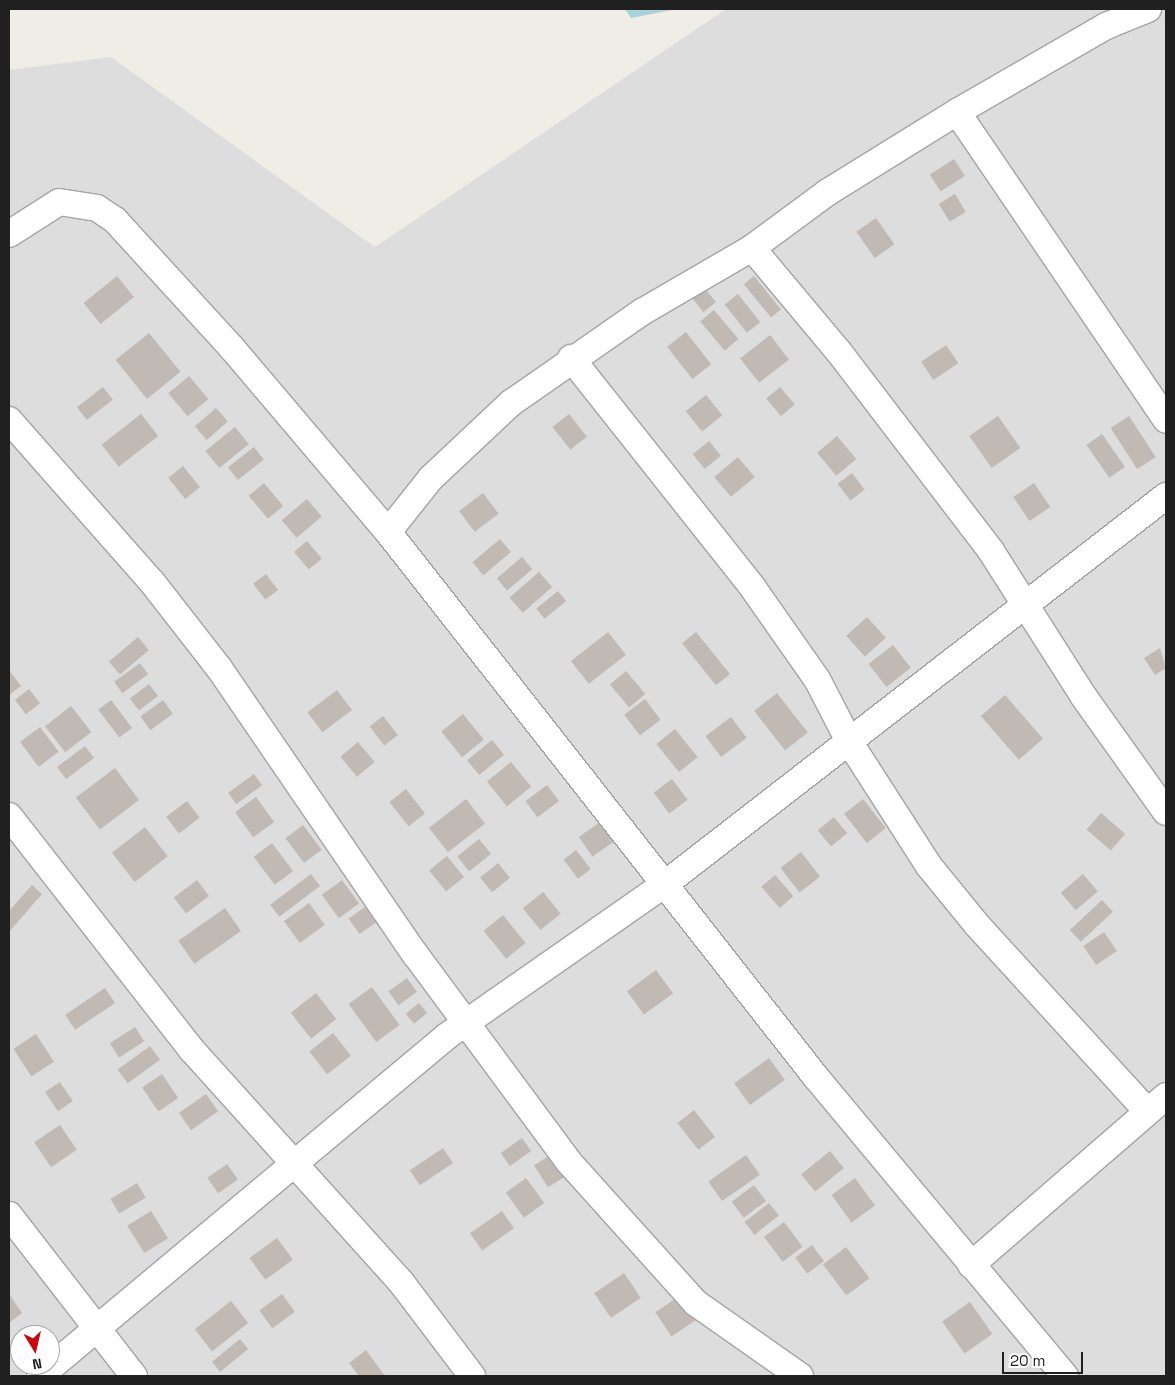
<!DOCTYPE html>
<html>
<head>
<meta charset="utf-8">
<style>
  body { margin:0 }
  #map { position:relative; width:1175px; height:1385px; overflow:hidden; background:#f0ede7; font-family:"Space Grotesk",sans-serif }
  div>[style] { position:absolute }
  .residential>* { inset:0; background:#dedddd }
  .water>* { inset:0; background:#a9d2dc }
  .building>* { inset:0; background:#c1b9b3; transform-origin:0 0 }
  .roads { filter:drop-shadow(1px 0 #a4a4a4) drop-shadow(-1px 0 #a4a4a4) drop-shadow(0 1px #a4a4a4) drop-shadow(0 -1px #a4a4a4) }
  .minor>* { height:26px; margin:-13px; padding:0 13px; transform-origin:13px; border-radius:13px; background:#fff }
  span { translate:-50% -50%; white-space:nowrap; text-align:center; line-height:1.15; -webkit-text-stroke:4.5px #fff; paint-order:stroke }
  .frame { position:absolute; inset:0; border:10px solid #202020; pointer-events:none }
  .north { position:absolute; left:10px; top:1325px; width:50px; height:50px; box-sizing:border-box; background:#fff; border:1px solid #a6a6a6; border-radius:50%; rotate:171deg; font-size:14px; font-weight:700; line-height:20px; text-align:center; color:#202020 }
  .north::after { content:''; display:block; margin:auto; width:18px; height:22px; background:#c9070e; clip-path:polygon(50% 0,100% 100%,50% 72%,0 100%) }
  .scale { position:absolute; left:1002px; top:1352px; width:81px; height:22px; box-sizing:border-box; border:2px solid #202020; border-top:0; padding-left:6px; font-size:15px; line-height:18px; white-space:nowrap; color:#202020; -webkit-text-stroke:4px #fff; paint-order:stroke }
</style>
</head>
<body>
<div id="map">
  <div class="residential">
    <i style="clip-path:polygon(evenodd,726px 9px,1166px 9px,1166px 1376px,9px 1376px,9px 70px,111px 57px,375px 247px,726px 9px,20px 1335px,50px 1335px,50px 1365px,20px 1365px,20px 1335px)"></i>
  </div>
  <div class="water">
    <i style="clip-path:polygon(625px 9px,677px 9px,631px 18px)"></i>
  </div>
  <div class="building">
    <i style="left:954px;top:159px;width:20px;height:29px;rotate:57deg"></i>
    <i style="left:955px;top:194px;width:21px;height:19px;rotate:59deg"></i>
    <i style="left:876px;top:218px;width:32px;height:24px;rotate:55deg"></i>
    <i style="left:117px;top:276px;width:27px;height:43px;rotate:51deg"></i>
    <i style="left:754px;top:276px;width:43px;height:13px;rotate:51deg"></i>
    <i style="left:702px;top:285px;width:22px;height:16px;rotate:51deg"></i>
    <i style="left:738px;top:294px;width:36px;height:17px;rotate:52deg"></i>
    <i style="left:714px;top:310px;width:38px;height:18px;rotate:50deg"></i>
    <i style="left:686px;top:332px;width:41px;height:24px;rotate:52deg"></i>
    <i style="left:149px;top:333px;width:50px;height:43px;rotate:51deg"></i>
    <i style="left:770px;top:335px;width:31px;height:38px;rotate:52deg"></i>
    <i style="left:946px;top:345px;width:22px;height:30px;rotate:56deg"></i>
    <i style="left:189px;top:376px;width:30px;height:27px;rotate:50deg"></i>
    <i style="left:103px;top:387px;width:16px;height:33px;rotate:52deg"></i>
    <i style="left:780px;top:387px;width:23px;height:18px;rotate:50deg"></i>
    <i style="left:706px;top:395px;width:26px;height:26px;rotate:51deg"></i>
    <i style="left:216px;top:408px;width:18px;height:28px;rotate:49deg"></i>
    <i style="left:141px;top:414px;width:28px;height:50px;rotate:52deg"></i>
    <i style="left:569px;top:414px;width:29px;height:21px;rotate:52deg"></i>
    <i style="left:998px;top:416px;width:39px;height:35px;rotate:55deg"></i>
    <i style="left:1129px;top:416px;width:49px;height:22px;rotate:57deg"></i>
    <i style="left:235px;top:427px;width:22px;height:38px;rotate:51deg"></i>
    <i style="left:1102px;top:434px;width:40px;height:19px;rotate:55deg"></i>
    <i style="left:837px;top:436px;width:30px;height:26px;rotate:50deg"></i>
    <i style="left:709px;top:441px;width:19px;height:21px;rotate:51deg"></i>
    <i style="left:254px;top:447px;width:16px;height:33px;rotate:52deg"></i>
    <i style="left:738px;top:457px;width:26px;height:31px;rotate:50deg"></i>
    <i style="left:183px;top:466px;width:27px;height:19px;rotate:51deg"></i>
    <i style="left:852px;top:473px;width:21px;height:18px;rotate:53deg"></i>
    <i style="left:264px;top:483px;width:30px;height:20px;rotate:50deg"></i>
    <i style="left:1034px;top:483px;width:29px;height:25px;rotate:56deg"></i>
    <i style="left:483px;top:493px;width:26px;height:30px;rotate:53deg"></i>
    <i style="left:307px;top:499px;width:23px;height:33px;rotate:50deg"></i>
    <i style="left:500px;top:539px;width:17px;height:36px;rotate:50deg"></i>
    <i style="left:307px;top:541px;width:23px;height:17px;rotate:50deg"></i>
    <i style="left:522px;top:557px;width:16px;height:33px;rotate:50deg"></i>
    <i style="left:539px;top:572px;width:20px;height:39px;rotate:49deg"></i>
    <i style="left:266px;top:574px;width:20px;height:16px;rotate:53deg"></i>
    <i style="left:558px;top:591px;width:13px;height:28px;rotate:51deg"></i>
    <i style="left:867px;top:617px;width:28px;height:28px;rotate:48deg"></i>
    <i style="left:608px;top:632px;width:29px;height:47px;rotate:52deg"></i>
    <i style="left:696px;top:632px;width:54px;height:18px;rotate:51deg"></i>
    <i style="left:138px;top:637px;width:17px;height:38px;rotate:50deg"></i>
    <i style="left:893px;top:645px;width:29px;height:31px;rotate:52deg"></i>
    <i style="clip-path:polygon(1160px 648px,1166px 668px,1155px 675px,1144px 658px)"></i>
    <i style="left:140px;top:663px;width:14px;height:32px;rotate:54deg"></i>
    <i style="clip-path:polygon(9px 670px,21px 686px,9px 695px)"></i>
    <i style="left:626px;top:671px;width:30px;height:21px;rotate:50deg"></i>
    <i style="left:149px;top:684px;width:15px;height:24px;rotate:53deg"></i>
    <i style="left:29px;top:689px;width:18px;height:18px;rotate:52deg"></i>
    <i style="left:337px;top:690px;width:25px;height:37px;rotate:53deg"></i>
    <i style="left:777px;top:693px;width:50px;height:29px;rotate:52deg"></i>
    <i style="left:1005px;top:695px;width:58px;height:32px;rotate:49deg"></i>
    <i style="left:645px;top:699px;width:26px;height:26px;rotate:53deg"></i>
    <i style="left:111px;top:700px;width:35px;height:16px;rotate:53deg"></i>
    <i style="left:163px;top:700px;width:17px;height:28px;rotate:54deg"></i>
    <i style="left:71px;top:706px;width:33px;height:33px;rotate:52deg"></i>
    <i style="left:463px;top:714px;width:33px;height:28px;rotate:51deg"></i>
    <i style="left:383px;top:716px;width:24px;height:17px;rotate:52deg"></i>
    <i style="left:731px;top:717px;width:26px;height:32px;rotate:53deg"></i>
    <i style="left:40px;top:727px;width:31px;height:25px;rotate:53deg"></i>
    <i style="left:675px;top:729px;width:36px;height:24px;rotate:51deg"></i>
    <i style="left:492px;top:740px;width:19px;height:32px;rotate:51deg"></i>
    <i style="left:358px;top:742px;width:26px;height:23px;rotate:50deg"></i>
    <i style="left:85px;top:746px;width:15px;height:35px;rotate:53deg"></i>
    <i style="left:511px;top:762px;width:32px;height:31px;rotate:51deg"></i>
    <i style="left:115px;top:768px;width:40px;height:49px;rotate:53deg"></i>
    <i style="left:254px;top:774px;width:14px;height:32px;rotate:54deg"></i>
    <i style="left:672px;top:779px;width:26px;height:23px;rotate:53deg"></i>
    <i style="left:547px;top:785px;width:20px;height:27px;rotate:53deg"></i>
    <i style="left:406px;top:789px;width:31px;height:21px;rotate:52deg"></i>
    <i style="left:256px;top:797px;width:31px;height:26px;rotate:54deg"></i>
    <i style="left:466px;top:799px;width:31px;height:47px;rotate:52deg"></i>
    <i style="left:863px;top:799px;width:37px;height:24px;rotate:52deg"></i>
    <i style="left:187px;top:801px;width:21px;height:26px;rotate:53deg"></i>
    <i style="left:1101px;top:813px;width:32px;height:22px;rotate:41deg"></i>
    <i style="left:834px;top:817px;width:21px;height:21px;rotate:51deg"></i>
    <i style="left:600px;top:822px;width:24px;height:26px;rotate:55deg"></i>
    <i style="left:303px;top:825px;width:31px;height:22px;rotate:53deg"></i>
    <i style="left:145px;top:827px;width:37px;height:42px;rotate:52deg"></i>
    <i style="left:479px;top:839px;width:19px;height:28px;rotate:51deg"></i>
    <i style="left:272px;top:843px;width:35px;height:23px;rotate:53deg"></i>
    <i style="left:576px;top:850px;width:24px;height:16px;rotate:52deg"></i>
    <i style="left:801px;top:852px;width:31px;height:26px;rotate:52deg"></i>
    <i style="left:447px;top:856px;width:27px;height:23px;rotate:51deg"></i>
    <i style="left:498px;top:863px;width:19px;height:23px;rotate:51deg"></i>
    <i style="left:311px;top:874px;width:15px;height:51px;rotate:53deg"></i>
    <i style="left:1083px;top:874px;width:23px;height:29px;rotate:50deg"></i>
    <i style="left:775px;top:875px;width:28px;height:18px;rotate:49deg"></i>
    <i style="left:197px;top:880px;width:20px;height:29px;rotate:53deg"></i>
    <i style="left:342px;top:880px;width:29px;height:25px;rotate:54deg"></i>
    <i style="clip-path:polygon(32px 885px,42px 894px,9px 932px,9px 911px)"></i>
    <i style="left:543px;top:892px;width:28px;height:26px;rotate:51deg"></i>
    <i style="left:1102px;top:900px;width:16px;height:44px;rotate:47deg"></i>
    <i style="left:309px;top:903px;width:27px;height:31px;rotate:54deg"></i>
    <i style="left:365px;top:907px;width:19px;height:20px;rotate:55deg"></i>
    <i style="left:225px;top:908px;width:28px;height:57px;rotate:55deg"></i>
    <i style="left:503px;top:915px;width:36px;height:25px;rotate:51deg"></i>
    <i style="left:1104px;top:932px;width:23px;height:25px;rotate:56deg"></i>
    <i style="left:656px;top:970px;width:29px;height:36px;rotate:54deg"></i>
    <i style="left:407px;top:978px;width:17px;height:23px;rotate:54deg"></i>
    <i style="left:372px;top:987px;width:47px;height:29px;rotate:54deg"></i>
    <i style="left:105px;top:988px;width:18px;height:48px;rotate:56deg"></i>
    <i style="left:316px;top:993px;width:33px;height:32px;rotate:52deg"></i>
    <i style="left:419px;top:1003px;width:13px;height:17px;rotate:51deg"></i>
    <i style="left:135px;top:1027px;width:17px;height:30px;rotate:57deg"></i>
    <i style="left:333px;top:1033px;width:29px;height:30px;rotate:52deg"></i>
    <i style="left:36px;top:1034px;width:33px;height:27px;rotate:57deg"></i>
    <i style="left:150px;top:1046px;width:17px;height:40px;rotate:54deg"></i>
    <i style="left:769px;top:1058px;width:27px;height:43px;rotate:54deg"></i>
    <i style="left:162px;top:1074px;width:29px;height:24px;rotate:56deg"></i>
    <i style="left:60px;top:1082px;width:23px;height:18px;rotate:56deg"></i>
    <i style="left:206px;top:1094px;width:21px;height:33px;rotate:55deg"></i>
    <i style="left:694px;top:1110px;width:34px;height:21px;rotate:52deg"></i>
    <i style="left:60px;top:1125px;width:30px;height:31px;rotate:56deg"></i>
    <i style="left:522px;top:1138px;width:16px;height:26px;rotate:55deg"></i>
    <i style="left:443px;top:1148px;width:18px;height:40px;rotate:56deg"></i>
    <i style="left:557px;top:1151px;width:26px;height:27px;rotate:58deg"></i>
    <i style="left:830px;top:1151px;width:22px;height:37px;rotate:51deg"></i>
    <i style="left:746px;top:1155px;width:24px;height:46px;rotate:55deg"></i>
    <i style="left:227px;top:1164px;width:19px;height:24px;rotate:55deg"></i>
    <i style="left:526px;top:1178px;width:31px;height:25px;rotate:54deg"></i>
    <i style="left:855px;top:1178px;width:34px;height:29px;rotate:54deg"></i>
    <i style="left:137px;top:1183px;width:17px;height:31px;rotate:59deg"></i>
    <i style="left:754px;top:1185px;width:20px;height:28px;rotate:53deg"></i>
    <i style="left:769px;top:1203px;width:16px;height:31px;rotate:52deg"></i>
    <i style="left:151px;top:1211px;width:32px;height:28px;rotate:58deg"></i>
    <i style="left:502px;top:1211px;width:21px;height:39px;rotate:55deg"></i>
    <i style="left:784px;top:1222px;width:31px;height:25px;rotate:53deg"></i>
    <i style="left:277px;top:1238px;width:27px;height:34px;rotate:54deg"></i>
    <i style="left:812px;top:1245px;width:20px;height:21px;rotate:53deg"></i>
    <i style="left:846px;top:1247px;width:39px;height:29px;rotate:53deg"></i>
    <i style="left:624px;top:1273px;width:30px;height:36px;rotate:56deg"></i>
    <i style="clip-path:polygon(9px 1294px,22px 1313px,9px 1323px)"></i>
    <i style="left:282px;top:1294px;width:22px;height:28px;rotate:54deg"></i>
    <i style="left:681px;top:1295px;width:29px;height:31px;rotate:56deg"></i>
    <i style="left:231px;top:1301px;width:28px;height:46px;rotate:52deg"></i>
    <i style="left:970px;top:1302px;width:39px;height:34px;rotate:55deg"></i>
    <i style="left:240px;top:1339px;width:13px;height:36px;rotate:51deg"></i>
    <i style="clip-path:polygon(366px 1350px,385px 1376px,359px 1376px,349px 1363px)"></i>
  </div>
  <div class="roads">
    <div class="minor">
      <i style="left:1148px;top:9px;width:45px;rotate:158deg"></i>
      <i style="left:1106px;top:26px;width:172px;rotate:150deg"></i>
      <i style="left:957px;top:112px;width:372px;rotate:55.8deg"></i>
      <i style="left:9px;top:234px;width:59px;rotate:-32.6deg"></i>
      <i style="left:59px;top:202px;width:38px;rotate:9deg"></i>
      <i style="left:97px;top:208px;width:22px;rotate:34deg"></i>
      <i style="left:115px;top:220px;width:173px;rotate:47.6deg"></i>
      <i style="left:232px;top:348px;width:241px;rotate:49.7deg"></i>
      <i style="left:388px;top:532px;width:692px;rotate:51.87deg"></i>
      <i style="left:815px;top:1076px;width:391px;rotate:50.2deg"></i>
      <i style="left:752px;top:248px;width:94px;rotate:-36.4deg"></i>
      <i style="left:828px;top:192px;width:152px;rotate:-31.8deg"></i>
      <i style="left:571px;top:358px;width:293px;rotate:51.6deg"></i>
      <i style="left:753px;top:588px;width:113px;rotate:55deg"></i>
      <i style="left:818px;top:681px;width:70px;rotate:62.7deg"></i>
      <i style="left:850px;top:743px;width:146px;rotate:57.3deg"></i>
      <i style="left:929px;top:866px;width:77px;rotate:50.8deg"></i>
      <i style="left:978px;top:926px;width:251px;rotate:47.6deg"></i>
      <i style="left:9px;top:420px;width:216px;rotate:48.6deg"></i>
      <i style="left:152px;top:582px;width:109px;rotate:52.1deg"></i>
      <i style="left:219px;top:668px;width:347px;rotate:55.6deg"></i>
      <i style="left:415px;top:954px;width:257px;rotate:53.5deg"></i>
      <i style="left:568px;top:1161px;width:191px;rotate:48deg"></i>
      <i style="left:696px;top:1303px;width:127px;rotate:35.1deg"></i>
      <i style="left:388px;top:532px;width:69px;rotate:-51.5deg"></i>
      <i style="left:431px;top:478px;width:110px;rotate:-43.2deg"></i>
      <i style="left:511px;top:403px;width:160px;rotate:-34.8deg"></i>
      <i style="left:642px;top:312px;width:127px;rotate:-30.2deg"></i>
      <i style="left:752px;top:248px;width:136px;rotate:50.1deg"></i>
      <i style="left:839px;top:352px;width:250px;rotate:52.6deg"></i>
      <i style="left:991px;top:551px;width:173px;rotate:57.5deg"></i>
      <i style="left:1084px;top:697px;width:141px;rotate:54.5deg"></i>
      <i style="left:9px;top:816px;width:297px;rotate:52deg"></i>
      <i style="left:192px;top:1050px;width:312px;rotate:48deg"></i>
      <i style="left:401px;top:1282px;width:118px;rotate:52.9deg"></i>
      <i style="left:9px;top:1215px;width:204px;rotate:52.2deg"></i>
      <i style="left:971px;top:1265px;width:258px;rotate:-40.9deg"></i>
      <i style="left:40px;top:1376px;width:530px;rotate:-39.87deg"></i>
      <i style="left:447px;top:1036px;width:266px;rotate:-34.9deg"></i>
      <i style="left:665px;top:884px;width:634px;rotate:-37.76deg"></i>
    </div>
  </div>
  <div class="frame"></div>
  <div class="north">N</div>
  <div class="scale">20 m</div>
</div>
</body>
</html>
